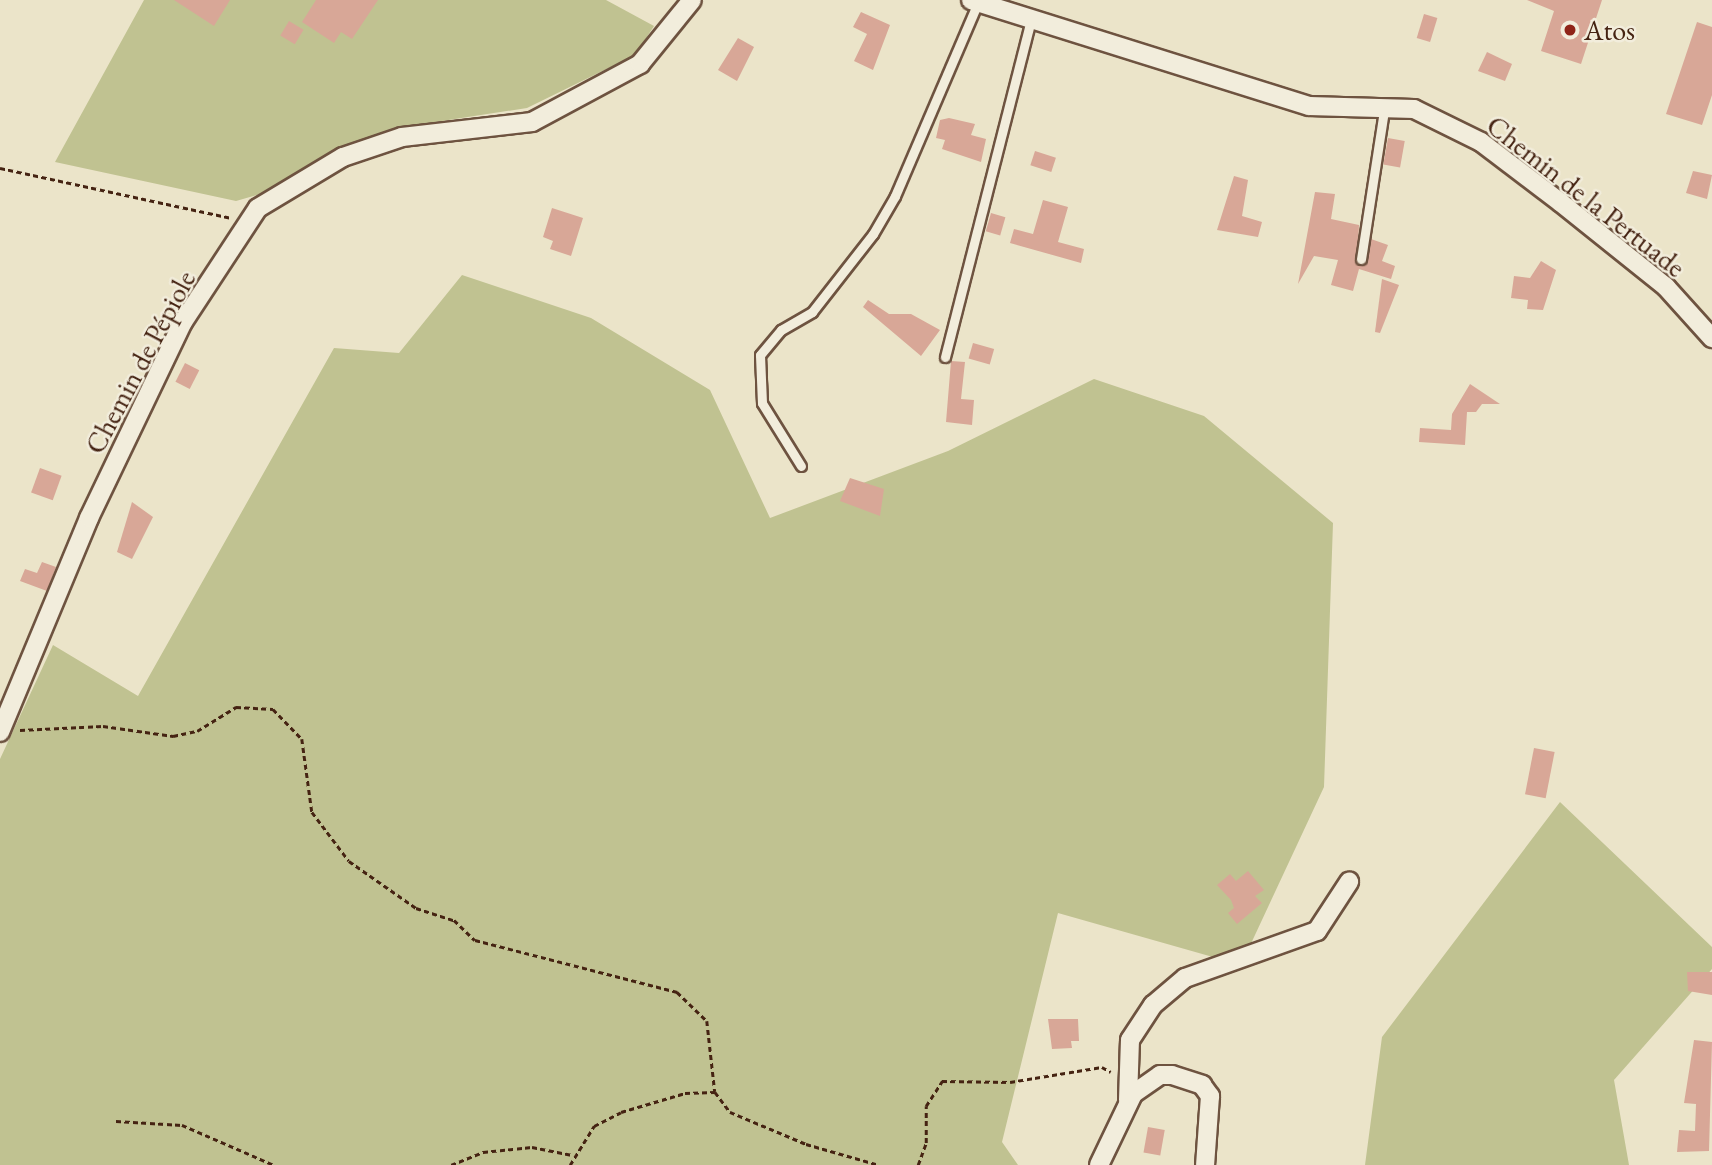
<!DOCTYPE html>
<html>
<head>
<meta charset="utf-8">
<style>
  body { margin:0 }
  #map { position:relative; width:1712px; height:1165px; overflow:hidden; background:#ebe4c9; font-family:"EB Garamond",serif }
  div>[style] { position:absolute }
  .green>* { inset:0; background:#c0c291 }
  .building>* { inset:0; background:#d8a797; transform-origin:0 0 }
  .path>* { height:2.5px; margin-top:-1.25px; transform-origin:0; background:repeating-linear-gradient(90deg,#452312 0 5px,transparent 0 8.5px) }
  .roads { filter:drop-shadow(2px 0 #6e5340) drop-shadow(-2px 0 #6e5340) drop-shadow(0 2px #6e5340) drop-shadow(0 -2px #6e5340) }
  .service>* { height:9px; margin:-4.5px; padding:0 4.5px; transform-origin:4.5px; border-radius:4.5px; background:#f2eddc }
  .minor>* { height:18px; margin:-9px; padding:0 9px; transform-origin:9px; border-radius:9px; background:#f2eddc }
  .dots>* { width:19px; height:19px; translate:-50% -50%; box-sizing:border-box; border:4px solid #f2eddc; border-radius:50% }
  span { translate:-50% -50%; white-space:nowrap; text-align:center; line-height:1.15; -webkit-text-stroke:5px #f2eddc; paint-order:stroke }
  .poi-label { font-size:28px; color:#452312 }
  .left { translate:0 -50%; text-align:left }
  .street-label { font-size:28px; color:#452312 }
</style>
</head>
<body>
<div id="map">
  <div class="green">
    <i style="clip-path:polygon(144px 0,606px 0,654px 26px,635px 55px,527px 108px,403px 127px,334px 150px,264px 193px,236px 201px,55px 162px)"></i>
    <i style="clip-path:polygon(462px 275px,591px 318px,710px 390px,770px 518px,948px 451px,1094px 379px,1204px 416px,1333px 523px,1324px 787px,1241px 965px,1058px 913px,1002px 1142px,1018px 1165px,0 1165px,0 759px,53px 645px,138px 696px,334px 348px,399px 353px)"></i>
    <i style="clip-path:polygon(1560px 802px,1712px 947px,1712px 969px,1614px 1080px,1629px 1165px,1365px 1165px,1382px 1037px)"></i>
  </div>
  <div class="building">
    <i style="clip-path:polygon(174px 0,230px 0,214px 26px)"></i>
    <i style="clip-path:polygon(316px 0,378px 0,352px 39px,341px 32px,334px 43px,302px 22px)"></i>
    <i style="clip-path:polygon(1527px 0,1602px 0,1581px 64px,1541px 51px,1554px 11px)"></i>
    <i style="clip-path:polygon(861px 12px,890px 25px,873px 70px,854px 61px,867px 34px,853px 27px)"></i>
    <i style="left:1424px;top:14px;width:14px;height:25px;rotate:17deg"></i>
    <i style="left:289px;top:21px;width:17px;height:17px;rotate:31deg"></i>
    <i style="clip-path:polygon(1697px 22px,1712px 27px,1712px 95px,1702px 125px,1666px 114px)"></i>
    <i style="clip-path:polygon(738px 38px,754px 47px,737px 81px,718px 70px)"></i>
    <i style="clip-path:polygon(1487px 52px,1512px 64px,1505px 81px,1478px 71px)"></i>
    <i style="clip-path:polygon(949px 118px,975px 124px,971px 135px,986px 139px,981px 162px,942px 149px,945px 140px,936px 138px,940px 120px)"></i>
    <i style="left:1388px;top:138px;width:17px;height:27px;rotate:10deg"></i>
    <i style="left:1035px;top:151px;width:22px;height:15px;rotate:18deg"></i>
    <i style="clip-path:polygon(1693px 171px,1712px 175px,1707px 199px,1686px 193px)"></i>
    <i style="clip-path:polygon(1234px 176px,1248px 180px,1242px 216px,1262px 222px,1258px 237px,1217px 230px)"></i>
    <i style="clip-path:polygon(1315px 192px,1335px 194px,1331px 219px,1359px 225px,1357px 265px,1367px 263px,1371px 239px,1388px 245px,1382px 261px,1395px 266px,1391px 279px,1359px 269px,1353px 291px,1331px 285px,1338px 260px,1314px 256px,1298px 284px)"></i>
    <i style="clip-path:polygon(1043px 200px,1068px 207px,1058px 242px,1084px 249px,1081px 263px,1010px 243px,1014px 229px,1033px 234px)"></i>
    <i style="clip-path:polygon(552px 208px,583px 218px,571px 256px,550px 249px,553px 241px,543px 237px)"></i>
    <i style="left:991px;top:213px;width:15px;height:19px;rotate:16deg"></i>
    <i style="clip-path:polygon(1541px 261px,1556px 270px,1543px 310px,1527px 309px,1528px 300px,1511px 298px,1514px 276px,1530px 278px)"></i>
    <i style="clip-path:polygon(1382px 279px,1399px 285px,1380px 333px,1375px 332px)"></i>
    <i style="clip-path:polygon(868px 300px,889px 314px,911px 314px,940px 330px,921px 356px,863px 307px)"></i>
    <i style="left:973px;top:343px;width:22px;height:16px;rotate:16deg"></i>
    <i style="clip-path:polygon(951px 361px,965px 362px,961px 399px,974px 400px,972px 425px,946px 422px)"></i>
    <i style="left:185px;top:363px;width:16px;height:21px;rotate:27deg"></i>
    <i style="clip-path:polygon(1470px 384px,1500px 404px,1482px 404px,1476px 412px,1467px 412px,1465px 445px,1419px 442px,1420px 428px,1451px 430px,1452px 414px)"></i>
    <i style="left:40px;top:468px;width:23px;height:26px;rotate:20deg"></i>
    <i style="clip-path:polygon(850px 478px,884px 489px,880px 516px,840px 501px)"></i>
    <i style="clip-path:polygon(132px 502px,153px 517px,132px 559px,117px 552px)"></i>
    <i style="clip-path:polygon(42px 562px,56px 567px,47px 591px,20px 581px,25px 569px,37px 573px)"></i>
    <i style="left:1534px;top:748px;width:21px;height:47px;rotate:11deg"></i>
    <i style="clip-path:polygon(1248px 871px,1264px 890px,1255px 896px,1262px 903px,1237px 924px,1228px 913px,1234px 908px,1231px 900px,1217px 885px,1230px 874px,1236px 881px)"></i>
    <i style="clip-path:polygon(1687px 972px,1712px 972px,1712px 995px,1688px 991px)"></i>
    <i style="clip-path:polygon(1048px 1019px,1078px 1019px,1079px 1041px,1071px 1041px,1072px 1048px,1052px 1049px)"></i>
    <i style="clip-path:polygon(1694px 1040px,1712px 1042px,1709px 1151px,1677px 1152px,1679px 1130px,1695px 1131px,1696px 1104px,1684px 1103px)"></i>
    <i style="left:1148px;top:1127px;width:17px;height:26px;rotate:10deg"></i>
  </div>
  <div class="path">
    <i style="left:0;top:168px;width:237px;rotate:12.2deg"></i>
    <i style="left:20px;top:730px;width:83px;rotate:-2.8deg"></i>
    <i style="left:103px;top:726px;width:71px;rotate:8.1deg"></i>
    <i style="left:173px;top:736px;width:25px;rotate:-12deg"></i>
    <i style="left:197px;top:731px;width:46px;rotate:-31.6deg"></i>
    <i style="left:236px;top:707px;width:37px;rotate:3deg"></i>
    <i style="left:273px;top:709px;width:42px;rotate:46deg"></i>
    <i style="left:302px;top:739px;width:74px;rotate:82.2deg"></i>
    <i style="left:312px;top:812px;width:61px;rotate:52.9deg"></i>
    <i style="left:349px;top:861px;width:82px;rotate:35deg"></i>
    <i style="left:416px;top:908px;width:40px;rotate:18deg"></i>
    <i style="left:454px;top:920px;width:29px;rotate:44deg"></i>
    <i style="left:475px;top:940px;width:209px;rotate:14.4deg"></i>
    <i style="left:677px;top:992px;width:42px;rotate:44deg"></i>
    <i style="left:707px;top:1021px;width:71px;rotate:83.6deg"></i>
    <i style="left:715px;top:1092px;width:25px;rotate:53deg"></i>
    <i style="left:730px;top:1112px;width:82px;rotate:22.8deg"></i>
    <i style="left:806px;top:1144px;width:76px;rotate:16deg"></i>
    <i style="left:116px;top:1121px;width:66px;rotate:3.5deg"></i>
    <i style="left:182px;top:1125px;width:100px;rotate:23.5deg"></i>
    <i style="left:451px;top:1165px;width:35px;rotate:-22deg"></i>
    <i style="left:483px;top:1152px;width:49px;rotate:-5.8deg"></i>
    <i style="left:532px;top:1147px;width:41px;rotate:11.3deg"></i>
    <i style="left:570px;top:1165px;width:46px;rotate:-58.4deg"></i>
    <i style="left:594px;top:1126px;width:30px;rotate:-27deg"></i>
    <i style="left:621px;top:1112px;width:67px;rotate:-16.5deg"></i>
    <i style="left:685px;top:1093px;width:30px;rotate:-2deg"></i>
    <i style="left:918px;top:1165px;width:23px;rotate:-70deg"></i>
    <i style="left:926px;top:1143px;width:37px;rotate:-90deg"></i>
    <i style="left:926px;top:1106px;width:30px;rotate:-57deg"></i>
    <i style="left:942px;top:1081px;width:68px;rotate:0.8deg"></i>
    <i style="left:1010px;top:1082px;width:93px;rotate:-9.3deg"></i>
    <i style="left:1102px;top:1067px;width:10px;rotate:29deg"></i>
  </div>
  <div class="roads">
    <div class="service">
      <i style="left:1361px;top:259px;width:150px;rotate:-81.2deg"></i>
      <i style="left:945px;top:357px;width:348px;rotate:-75.7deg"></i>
      <i style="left:801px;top:466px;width:74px;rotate:-121.8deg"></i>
      <i style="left:762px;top:403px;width:48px;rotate:-92.4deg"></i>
      <i style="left:760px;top:355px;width:33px;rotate:-50deg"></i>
      <i style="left:781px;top:330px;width:36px;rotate:-30deg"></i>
      <i style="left:812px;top:312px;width:99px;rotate:-52deg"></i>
      <i style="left:873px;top:234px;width:44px;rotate:-59.9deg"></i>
      <i style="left:895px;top:196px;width:211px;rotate:-66.8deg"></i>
    </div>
    <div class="minor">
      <i style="left:971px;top:0;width:354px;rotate:17.4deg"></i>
      <i style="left:1309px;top:106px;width:105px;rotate:1.6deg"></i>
      <i style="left:1414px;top:109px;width:75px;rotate:26.2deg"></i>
      <i style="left:1481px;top:142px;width:99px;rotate:37.2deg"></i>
      <i style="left:1560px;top:202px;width:136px;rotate:38.7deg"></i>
      <i style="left:1666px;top:287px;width:69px;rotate:48deg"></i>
      <i style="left:0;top:732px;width:232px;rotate:-67.4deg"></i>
      <i style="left:89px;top:518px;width:217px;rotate:-64.4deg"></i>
      <i style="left:183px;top:322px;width:136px;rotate:-56.7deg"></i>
      <i style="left:258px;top:208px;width:99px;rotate:-31deg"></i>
      <i style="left:343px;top:157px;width:62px;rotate:-18.7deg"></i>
      <i style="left:402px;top:137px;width:131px;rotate:-6.6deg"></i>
      <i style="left:532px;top:122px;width:123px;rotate:-28.2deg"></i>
      <i style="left:640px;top:64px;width:82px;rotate:-50.9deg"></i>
      <i style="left:1128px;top:1100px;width:60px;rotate:-88.1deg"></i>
      <i style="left:1130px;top:1040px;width:42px;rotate:-56.7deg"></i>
      <i style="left:1153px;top:1005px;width:42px;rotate:-40.2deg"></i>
      <i style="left:1185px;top:978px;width:140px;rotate:-19.6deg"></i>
      <i style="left:1317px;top:931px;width:59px;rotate:-56.9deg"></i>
      <i style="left:1099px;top:1165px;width:79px;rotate:-64.4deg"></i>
      <i style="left:1133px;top:1094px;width:33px;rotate:-35deg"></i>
      <i style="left:1160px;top:1075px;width:12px"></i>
      <i style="left:1172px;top:1075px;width:32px;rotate:18deg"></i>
      <i style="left:1202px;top:1085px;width:14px;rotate:54deg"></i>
      <i style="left:1210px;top:1096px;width:69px;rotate:94.1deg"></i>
    </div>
  </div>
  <div class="dots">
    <i style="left:1570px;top:30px;background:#8f2418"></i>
  </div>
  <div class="poi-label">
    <span class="left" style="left:1584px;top:30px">Atos</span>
  </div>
  <div class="street-label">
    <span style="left:1586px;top:196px;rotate:38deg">Chemin de la Pertuade</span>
    <span style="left:140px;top:362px;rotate:-62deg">Chemin de Pépiole</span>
  </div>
</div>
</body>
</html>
